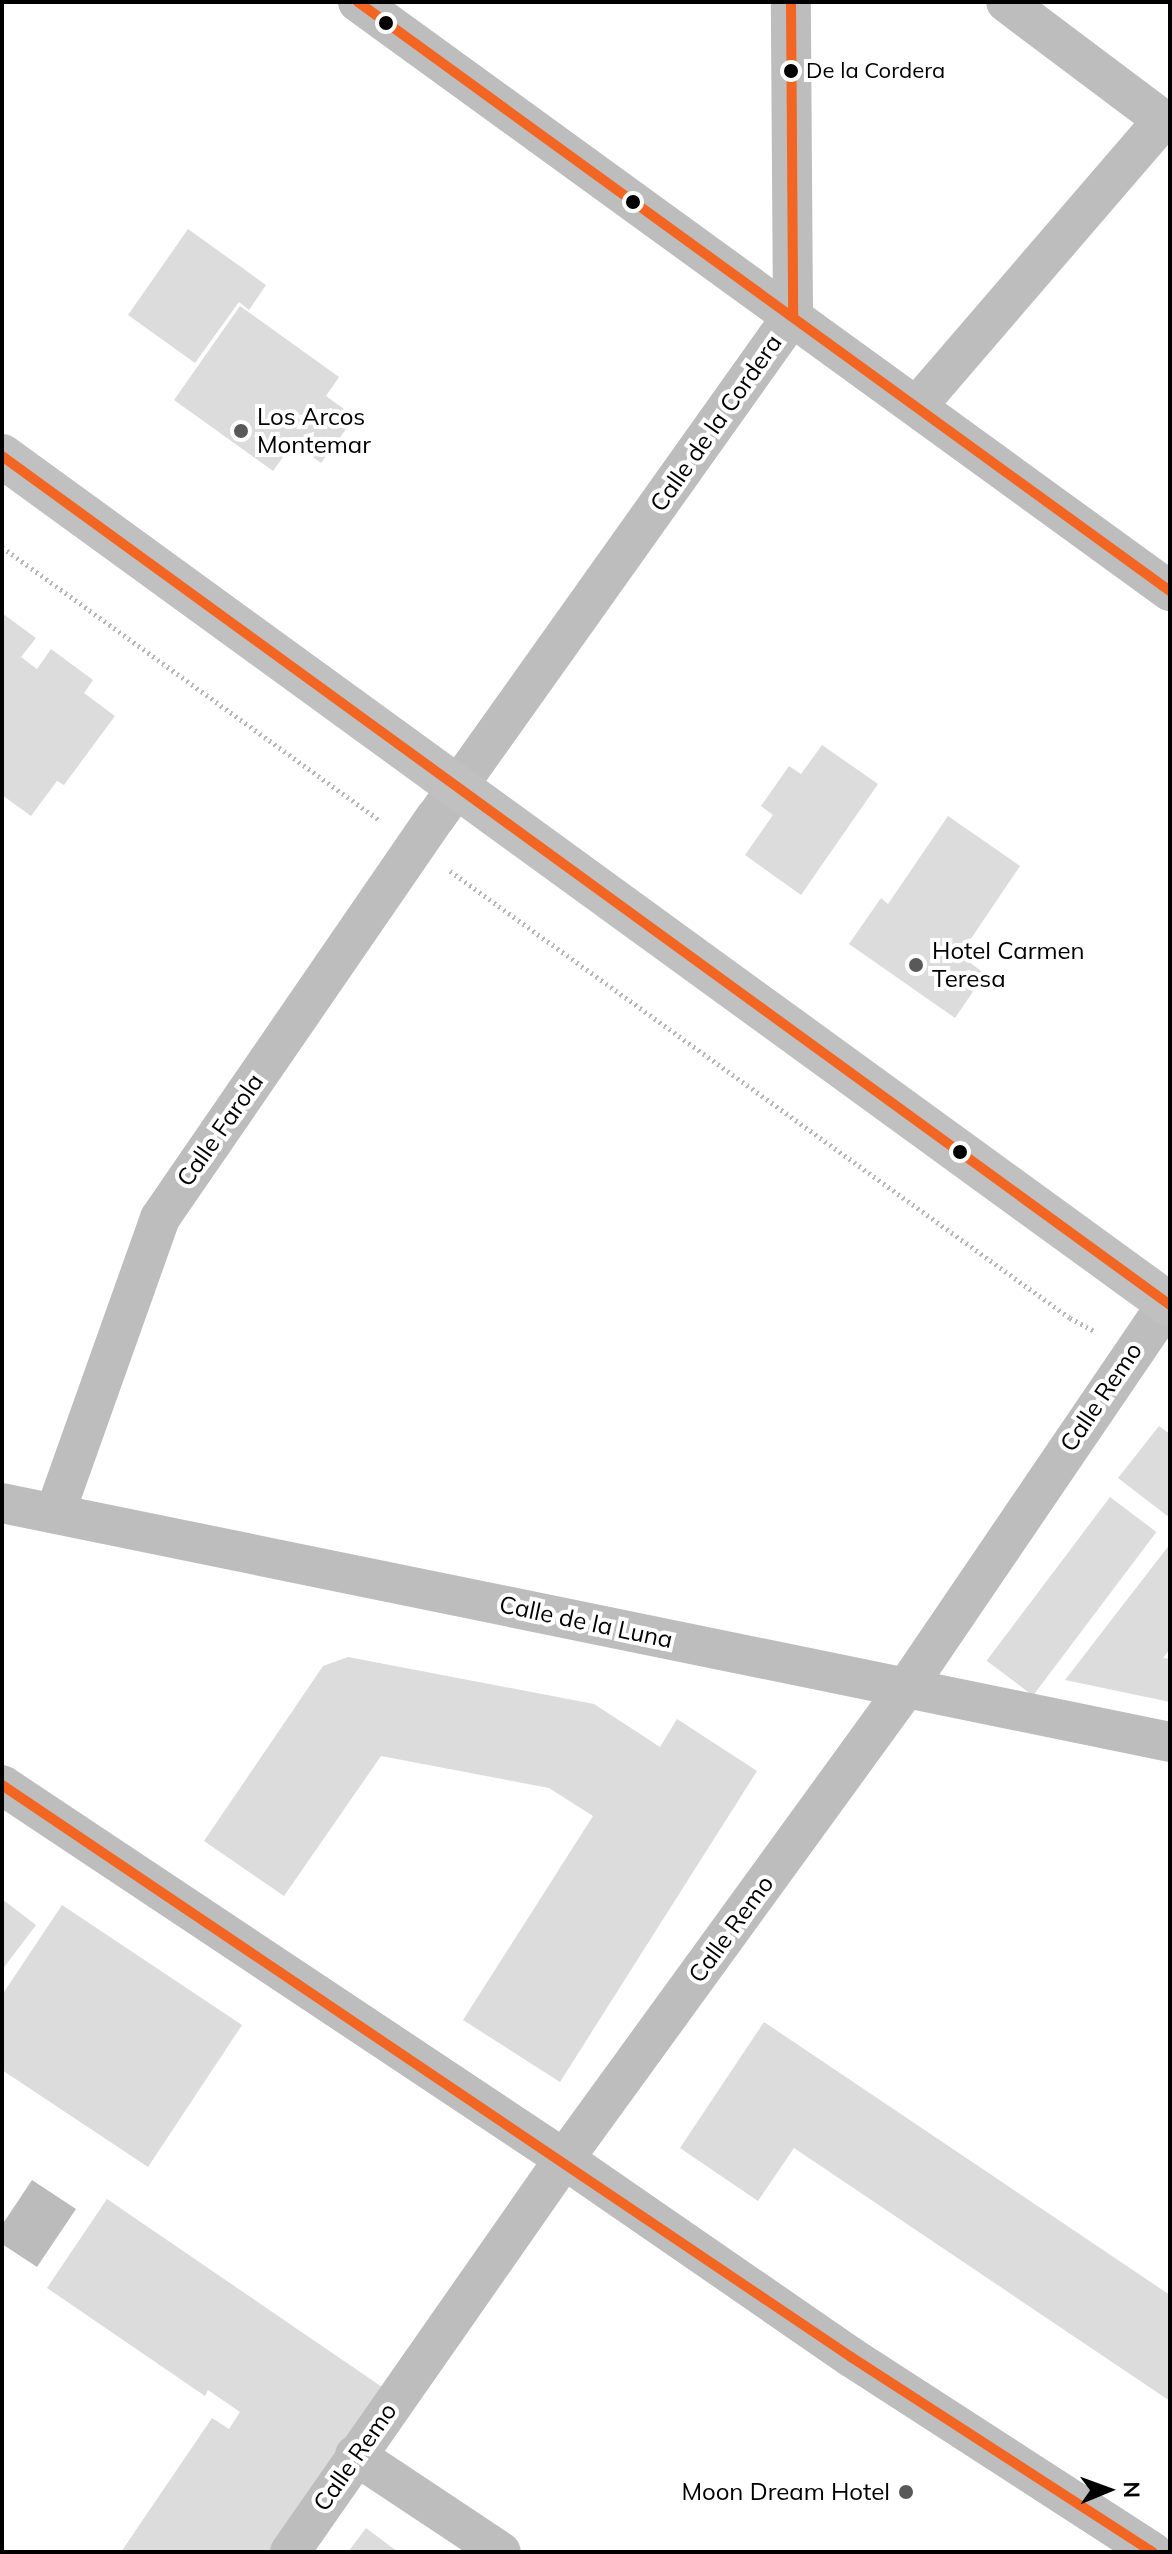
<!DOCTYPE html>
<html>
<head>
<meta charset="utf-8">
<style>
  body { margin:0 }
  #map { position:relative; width:1172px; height:2554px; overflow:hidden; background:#fff; font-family:Mulish,sans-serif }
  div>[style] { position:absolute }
  .water>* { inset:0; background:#bbb }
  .building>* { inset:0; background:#dcdcdc; transform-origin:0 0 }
  .path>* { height:5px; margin-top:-2.5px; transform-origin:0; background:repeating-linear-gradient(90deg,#b8b8b8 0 2px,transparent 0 6px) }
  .minor>* { height:40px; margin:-20px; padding:0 20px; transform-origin:20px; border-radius:20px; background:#bdbdbd }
  .secondary>* { height:44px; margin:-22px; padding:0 22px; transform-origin:22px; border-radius:22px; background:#c0c0c0 }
  .bus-1>* { height:10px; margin:-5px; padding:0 5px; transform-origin:5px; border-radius:5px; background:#f26522 }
  .dots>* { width:22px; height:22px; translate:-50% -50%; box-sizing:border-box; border:4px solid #fff; border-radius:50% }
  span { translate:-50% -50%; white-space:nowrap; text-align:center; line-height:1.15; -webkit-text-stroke:8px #fff; paint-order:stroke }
  .bus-label { font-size:22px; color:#000 }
  .left { translate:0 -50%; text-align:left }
  .poi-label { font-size:24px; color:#000 }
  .right { translate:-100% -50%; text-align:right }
  .street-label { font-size:24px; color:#000 }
  .frame { position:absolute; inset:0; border:4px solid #000; pointer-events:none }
  .north { position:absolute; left:1068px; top:2450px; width:80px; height:80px; -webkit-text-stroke:6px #fff; paint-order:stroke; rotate:89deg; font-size:22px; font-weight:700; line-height:32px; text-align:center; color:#000 }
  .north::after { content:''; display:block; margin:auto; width:28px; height:36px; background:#000; clip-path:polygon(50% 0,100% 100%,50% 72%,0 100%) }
</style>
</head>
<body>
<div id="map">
  <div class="water">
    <i style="clip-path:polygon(32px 2180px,76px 2209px,37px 2267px,2px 2244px,2px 2225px)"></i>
  </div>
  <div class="building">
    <i style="clip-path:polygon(188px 229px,266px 285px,249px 310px,239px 302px,195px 363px,128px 315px)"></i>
    <i style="clip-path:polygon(240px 306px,339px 377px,326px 396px,355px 417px,321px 463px,293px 443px,273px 471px,174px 400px)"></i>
    <i style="clip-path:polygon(2px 613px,36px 638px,21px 657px,37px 669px,51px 649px,93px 680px,84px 693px,115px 716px,64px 785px,57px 781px,31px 816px,2px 795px)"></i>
    <i style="clip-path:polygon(822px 745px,878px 784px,801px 895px,745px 855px,773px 815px,761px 806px,789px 766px,801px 774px)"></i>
    <i style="clip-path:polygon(948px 816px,1020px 866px,960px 955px,985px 974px,955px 1018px,849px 944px,881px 898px,888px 904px)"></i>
    <i style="clip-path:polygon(1159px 1426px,1170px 1434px,1170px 1518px,1118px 1478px)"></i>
    <i style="left:1110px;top:1497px;width:58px;height:205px;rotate:37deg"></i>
    <i style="clip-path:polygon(1170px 1544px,1170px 1649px,1163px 1658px,1170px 1659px,1170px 1702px,1065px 1680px)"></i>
    <i style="clip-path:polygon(348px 1657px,594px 1704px,660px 1747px,677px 1719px,757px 1771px,560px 2082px,463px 2020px,593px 1816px,549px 1788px,381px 1756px,284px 1896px,204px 1841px,323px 1666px)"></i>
    <i style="clip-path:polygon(2px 1899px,36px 1925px,2px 1970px)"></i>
    <i style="clip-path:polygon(62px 1905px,242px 2025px,148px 2167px,2px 2070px,2px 1995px)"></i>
    <i style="clip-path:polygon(764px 2022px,1170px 2295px,1170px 2401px,794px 2148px,758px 2201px,680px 2148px)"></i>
    <i style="clip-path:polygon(107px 2199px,385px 2389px,275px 2552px,121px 2552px,212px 2418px,229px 2429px,240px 2412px,208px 2390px,205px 2396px,47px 2288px)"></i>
    <i style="clip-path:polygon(366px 2528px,398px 2552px,348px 2552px)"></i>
  </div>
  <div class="path">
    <i style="left:2px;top:547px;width:467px;rotate:35.9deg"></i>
    <i style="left:450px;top:871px;width:764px;rotate:35.79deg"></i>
    <i style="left:1070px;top:1318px;width:30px;rotate:28deg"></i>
  </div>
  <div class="minor">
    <i style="left:358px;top:2px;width:1003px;rotate:35.96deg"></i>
    <i style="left:917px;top:406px;width:377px;rotate:-49.3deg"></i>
    <i style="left:1163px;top:120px;width:196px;rotate:-143.1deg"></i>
    <i style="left:2px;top:1503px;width:1192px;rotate:11.56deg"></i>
    <i style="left:55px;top:1513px;width:313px;rotate:-70.4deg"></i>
    <i style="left:160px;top:1218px;width:487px;rotate:-55.5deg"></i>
    <i style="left:436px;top:817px;width:616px;rotate:-54.58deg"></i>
    <i style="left:793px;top:315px;width:313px;rotate:-90.4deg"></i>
    <i style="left:2px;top:1785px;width:675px;rotate:33.64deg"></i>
    <i style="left:564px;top:2159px;width:349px;rotate:34.6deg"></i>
    <i style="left:851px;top:2357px;width:359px;rotate:32.9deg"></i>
    <i style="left:355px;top:2455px;width:175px;rotate:33.6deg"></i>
    <i style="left:290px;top:2552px;width:479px;rotate:-55.1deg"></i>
    <i style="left:564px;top:2159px;width:582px;rotate:-54.02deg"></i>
    <i style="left:906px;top:1688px;width:470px;rotate:-55.8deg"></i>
  </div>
  <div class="secondary">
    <i style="left:2px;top:456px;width:1444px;rotate:36.01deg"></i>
  </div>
  <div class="bus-1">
    <i style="left:358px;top:2px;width:1003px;rotate:35.96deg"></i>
    <i style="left:791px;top:2px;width:313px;rotate:89.6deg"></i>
    <i style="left:2px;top:456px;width:1444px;rotate:36.01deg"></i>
    <i style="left:2px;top:1785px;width:1024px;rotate:33.97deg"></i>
    <i style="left:851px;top:2357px;width:359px;rotate:32.9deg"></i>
  </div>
  <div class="dots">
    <i style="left:386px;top:23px;background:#000"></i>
    <i style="left:791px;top:71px;background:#000"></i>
    <i style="left:633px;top:202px;background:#000"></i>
    <i style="left:241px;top:431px;background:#595959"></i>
    <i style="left:916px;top:965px;background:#595959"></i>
    <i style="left:960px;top:1152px;background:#000"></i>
    <i style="left:906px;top:2492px;background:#595959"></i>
  </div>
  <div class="bus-label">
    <span class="left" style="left:806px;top:71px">De la Cordera</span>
  </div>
  <div class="poi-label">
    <span class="left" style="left:257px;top:431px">Los Arcos<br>Montemar</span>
    <span class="left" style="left:932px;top:965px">Hotel Carmen<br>Teresa</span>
    <span class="right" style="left:890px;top:2492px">Moon Dream Hotel</span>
  </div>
  <div class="street-label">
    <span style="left:716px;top:423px;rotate:-55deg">Calle de la Cordera</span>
    <span style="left:220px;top:1130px;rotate:-55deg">Calle Farola</span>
    <span style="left:1101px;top:1397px;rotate:-56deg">Calle Remo</span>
    <span style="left:586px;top:1622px;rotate:12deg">Calle de la Luna</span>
    <span style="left:731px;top:1929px;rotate:-54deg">Calle Remo</span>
    <span style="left:355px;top:2457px;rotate:-55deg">Calle Remo</span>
  </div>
  <div class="frame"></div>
  <div class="north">N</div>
</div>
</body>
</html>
